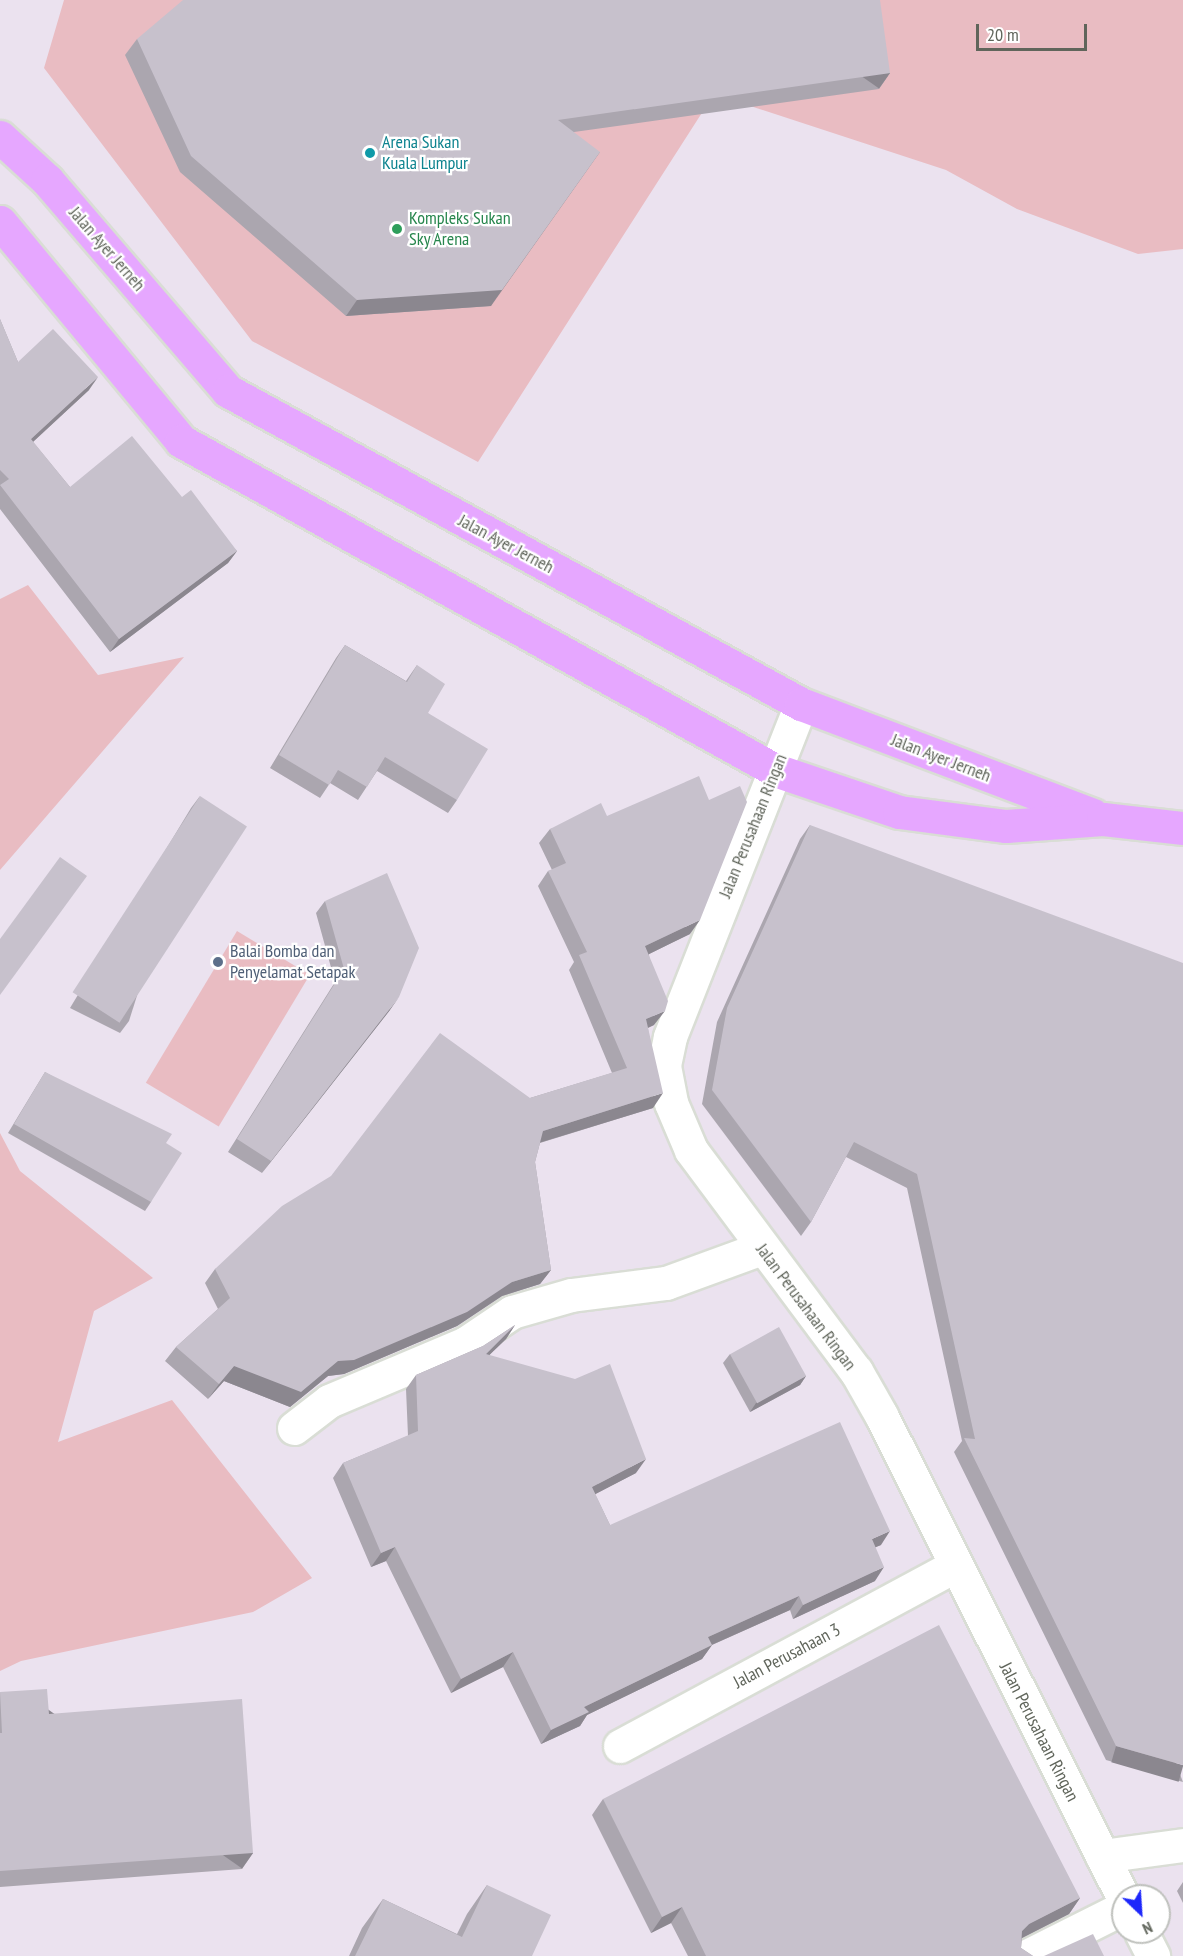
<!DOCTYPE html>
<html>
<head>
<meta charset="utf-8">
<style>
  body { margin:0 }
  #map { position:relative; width:1183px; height:1956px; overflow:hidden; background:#ebe2ef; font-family:"PT Sans Narrow",sans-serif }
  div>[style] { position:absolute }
  .green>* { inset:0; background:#e9bcc2; transform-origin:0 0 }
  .roads { filter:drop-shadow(2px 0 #d9ddd5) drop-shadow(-2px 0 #d9ddd5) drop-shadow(0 2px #d9ddd5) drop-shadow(0 -2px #d9ddd5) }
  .minor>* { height:33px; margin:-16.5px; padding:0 16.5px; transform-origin:16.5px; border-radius:16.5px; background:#fff }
  .major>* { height:33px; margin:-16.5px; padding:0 16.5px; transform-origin:16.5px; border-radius:16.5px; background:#e6a7ff }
  .wall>* { inset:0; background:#aba6af }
  .shaded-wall>* { inset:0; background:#8b878f; transform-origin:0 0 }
  .building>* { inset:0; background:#c7c1cc; transform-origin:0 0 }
  .dots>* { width:16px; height:16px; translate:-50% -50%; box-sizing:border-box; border:3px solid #fff; border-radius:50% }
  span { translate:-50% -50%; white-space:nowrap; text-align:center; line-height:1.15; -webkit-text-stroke:4.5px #fff; paint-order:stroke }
  .culture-label { font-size:18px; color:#0d838f }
  .left { translate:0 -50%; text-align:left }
  .leisure-label { font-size:18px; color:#27864d }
  .street-label { font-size:18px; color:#60655b }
  .service-label { font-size:18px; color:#4e5e75 }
  .north { position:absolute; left:1111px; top:1884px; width:60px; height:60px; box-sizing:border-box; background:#fff; border:2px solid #bfc1bd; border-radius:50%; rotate:155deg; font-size:16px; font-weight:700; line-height:24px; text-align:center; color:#60655b }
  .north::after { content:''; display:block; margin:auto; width:21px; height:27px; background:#1d27fb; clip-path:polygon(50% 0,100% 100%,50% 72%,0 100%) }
  .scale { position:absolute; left:976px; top:24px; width:111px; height:27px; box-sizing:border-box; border:3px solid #60655b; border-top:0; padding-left:8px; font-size:18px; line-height:21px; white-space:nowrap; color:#60655b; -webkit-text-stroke:4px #fff; paint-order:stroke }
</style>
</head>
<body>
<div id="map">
  <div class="green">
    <i style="clip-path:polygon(64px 0,1183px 0,1183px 249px,1138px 254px,1017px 209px,946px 170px,714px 94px,478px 462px,252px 341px,44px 68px)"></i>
    <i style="clip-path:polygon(28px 585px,98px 675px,184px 657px,0 870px,0 599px)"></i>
    <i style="left:237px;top:931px;width:85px;height:177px;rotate:31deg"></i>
    <i style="clip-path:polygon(0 1133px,20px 1171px,153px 1278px,94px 1311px,58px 1442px,172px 1400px,312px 1578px,253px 1612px,21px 1661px,0 1671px)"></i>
  </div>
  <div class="roads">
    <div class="minor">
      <i style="left:801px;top:704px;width:358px;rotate:111.5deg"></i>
      <i style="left:670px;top:1037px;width:30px;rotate:102deg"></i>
      <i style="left:664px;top:1066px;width:38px;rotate:79deg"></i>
      <i style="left:671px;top:1103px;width:51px;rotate:66.9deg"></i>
      <i style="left:691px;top:1150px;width:276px;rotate:53.3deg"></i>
      <i style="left:856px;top:1371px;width:51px;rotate:60.4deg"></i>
      <i style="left:881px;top:1415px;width:539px;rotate:63.34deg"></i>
      <i style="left:294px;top:1428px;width:44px;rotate:-37.6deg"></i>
      <i style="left:329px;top:1401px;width:149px;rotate:-22.9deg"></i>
      <i style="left:466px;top:1343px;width:55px;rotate:-34deg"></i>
      <i style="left:512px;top:1312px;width:61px;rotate:-16.1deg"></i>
      <i style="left:571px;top:1295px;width:96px;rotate:-7.2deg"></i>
      <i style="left:666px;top:1283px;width:102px;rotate:-20deg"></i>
      <i style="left:620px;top:1746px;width:379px;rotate:-28.3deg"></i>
      <i style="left:1102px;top:1856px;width:82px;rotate:-7.7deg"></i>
      <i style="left:1141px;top:1932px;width:27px;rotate:63deg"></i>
      <i style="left:1027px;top:1956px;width:107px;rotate:-26.6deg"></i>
    </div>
    <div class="major">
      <i style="left:0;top:137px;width:64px;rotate:42.5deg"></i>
      <i style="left:47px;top:180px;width:278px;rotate:49.4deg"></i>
      <i style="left:228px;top:391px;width:653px;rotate:28.65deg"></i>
      <i style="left:801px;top:704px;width:312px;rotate:20.8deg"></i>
      <i style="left:0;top:222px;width:284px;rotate:50.4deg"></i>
      <i style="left:181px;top:441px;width:679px;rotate:28.98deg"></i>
      <i style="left:775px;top:770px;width:131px;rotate:18.7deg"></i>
      <i style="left:899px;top:812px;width:108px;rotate:7.5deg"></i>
      <i style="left:1006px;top:826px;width:97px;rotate:-4.1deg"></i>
      <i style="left:1103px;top:819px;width:81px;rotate:6.4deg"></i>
    </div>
  </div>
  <div class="wall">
    <i style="clip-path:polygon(137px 39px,890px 73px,879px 89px,574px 132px,491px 306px,346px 316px,180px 172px,125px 55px)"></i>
    <i style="clip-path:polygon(0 319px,18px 362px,89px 390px,33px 442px,70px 487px,182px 497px,237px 551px,228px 563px,110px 652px,0 509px)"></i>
    <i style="clip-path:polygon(345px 645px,406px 681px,417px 665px,428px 713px,457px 800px,448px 813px,377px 771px,358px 800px,330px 783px,320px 798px,270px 768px,336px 658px)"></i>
    <i style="clip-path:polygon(200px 796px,129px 1021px,120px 1033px,70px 1008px,191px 808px)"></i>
    <i style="clip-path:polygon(607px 816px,690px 934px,649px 954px,654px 1025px,648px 1028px,653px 1108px,540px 1143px,535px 1162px,551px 1270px,540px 1284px,502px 1296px,457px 1326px,344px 1374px,328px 1376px,290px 1407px,224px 1381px,208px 1399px,165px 1361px,176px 1347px,218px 1309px,205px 1283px,215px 1269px,530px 1098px,612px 1073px,569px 970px,574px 962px,538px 886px,548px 871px,552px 870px,539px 843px,550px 829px)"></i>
    <i style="clip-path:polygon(810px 825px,1183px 1782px,1106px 1760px,954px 1452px,962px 1441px,907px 1188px,846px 1157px,811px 1222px,801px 1236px,702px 1104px,717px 1022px,800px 839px)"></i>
    <i style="clip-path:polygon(325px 901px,390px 1010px,262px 1173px,228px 1152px,335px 982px,316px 913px)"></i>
    <i style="clip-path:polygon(45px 1072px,166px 1143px,151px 1202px,145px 1211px,8px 1133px)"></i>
    <i style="clip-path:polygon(515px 1325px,506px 1339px,489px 1355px,636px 1473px,595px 1494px,610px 1525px,881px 1545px,875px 1547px,875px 1581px,793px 1619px,790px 1610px,712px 1645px,702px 1659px,587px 1715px,580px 1726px,541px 1744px,503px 1667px,451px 1693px,386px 1561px,371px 1567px,333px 1478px,343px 1463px,408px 1436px,406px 1389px,416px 1375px,483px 1346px)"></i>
    <i style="clip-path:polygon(730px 1354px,806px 1376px,800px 1385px,750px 1412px,723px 1363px)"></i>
    <i style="clip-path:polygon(0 1692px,49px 1714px,253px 1853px,242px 1869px,0 1887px)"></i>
    <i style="clip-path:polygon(603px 1799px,1080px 1898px,1069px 1914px,1022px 1938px,1021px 1948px,1033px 1956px,688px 1956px,671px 1923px,651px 1933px,592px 1815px)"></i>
    <i style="clip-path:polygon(1183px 1882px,1183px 1903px,1177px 1891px)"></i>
    <i style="clip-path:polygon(487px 1885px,532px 1956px,349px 1956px,362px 1928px,383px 1899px,457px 1934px,467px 1914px)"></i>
  </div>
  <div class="shaded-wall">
    <i style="left:890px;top:73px;width:19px;height:335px;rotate:125deg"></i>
    <i style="clip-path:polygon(600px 152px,491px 306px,346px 316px,357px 300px)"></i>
    <i style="clip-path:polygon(98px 377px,89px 390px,22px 452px,31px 439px)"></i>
    <i style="clip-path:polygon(237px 551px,228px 563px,110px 652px,119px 639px)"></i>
    <i style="clip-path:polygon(700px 920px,690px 934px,635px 961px,645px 946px)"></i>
    <i style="clip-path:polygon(399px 997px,390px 1010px,262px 1173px,271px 1161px)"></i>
    <i style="clip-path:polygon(665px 1011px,654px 1025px,636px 1033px,646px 1019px)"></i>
    <i style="clip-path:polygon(663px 1093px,653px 1108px,532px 1145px,543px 1131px)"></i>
    <i style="clip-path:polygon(551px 1270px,540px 1284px,502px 1296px,457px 1326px,344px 1374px,328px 1376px,290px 1407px,224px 1381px,208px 1399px,219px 1384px,234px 1366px,338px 1361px,512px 1282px)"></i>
    <i style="clip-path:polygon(515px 1325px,506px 1339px,476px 1368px,486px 1354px)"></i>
    <i style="clip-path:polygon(806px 1376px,800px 1385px,750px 1412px,756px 1403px)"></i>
    <i style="clip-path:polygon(646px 1459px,636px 1473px,582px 1501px,592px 1487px)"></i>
    <i style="clip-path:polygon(890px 1531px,881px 1545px,862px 1553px,872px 1539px)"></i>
    <i style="clip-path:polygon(395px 1547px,386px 1561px,371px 1567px,381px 1553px)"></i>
    <i style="clip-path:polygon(884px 1567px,875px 1581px,793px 1619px,803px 1605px)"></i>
    <i style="clip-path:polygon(799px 1596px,790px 1610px,698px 1651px,708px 1637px)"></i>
    <i style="clip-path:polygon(712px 1645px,702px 1659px,587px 1715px,580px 1726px,541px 1744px,551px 1730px,584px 1707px)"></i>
    <i style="clip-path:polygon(513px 1652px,503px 1667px,451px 1693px,461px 1679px)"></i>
    <i style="left:1116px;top:1746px;width:70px;height:17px;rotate:16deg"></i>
    <i style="left:253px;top:1853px;width:19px;height:254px;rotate:125deg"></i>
    <i style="clip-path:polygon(1080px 1898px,1069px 1914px,1018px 1940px,1022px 1931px,1029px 1924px)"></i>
    <i style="clip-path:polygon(682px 1907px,671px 1923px,651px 1933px,662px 1917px)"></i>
  </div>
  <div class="building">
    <i style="clip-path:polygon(183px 0,880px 0,890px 73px,558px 120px,600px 152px,502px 290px,357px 300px,191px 156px,137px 39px)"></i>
    <i style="clip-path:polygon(0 319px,18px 362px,53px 329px,98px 377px,31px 439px,70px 487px,132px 436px,182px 497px,191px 490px,237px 551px,119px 639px,0 485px,9px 479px,0 470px)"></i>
    <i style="clip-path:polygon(345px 645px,407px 682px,417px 665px,445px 684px,428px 713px,488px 749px,457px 800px,385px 757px,367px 787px,338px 770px,329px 785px,279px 755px)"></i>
    <i style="clip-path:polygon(699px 776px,709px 800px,740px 786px,747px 802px,700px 920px,645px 946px,668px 1001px,665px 1011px,646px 1019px,663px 1093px,543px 1131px,535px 1162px,551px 1270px,512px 1282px,467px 1312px,354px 1360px,338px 1361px,301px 1392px,234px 1366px,219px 1384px,176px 1347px,230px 1298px,215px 1269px,282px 1206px,331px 1176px,440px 1033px,530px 1098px,627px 1068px,579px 955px,587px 952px,548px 871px,566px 863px,550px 829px,601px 803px,607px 816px)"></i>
    <i style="left:200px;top:796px;width:56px;height:234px;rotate:33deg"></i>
    <i style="clip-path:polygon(810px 825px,1183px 963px,1183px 1765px,1116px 1746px,964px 1438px,975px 1439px,917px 1174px,854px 1142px,811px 1222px,712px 1090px,727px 1008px)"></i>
    <i style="clip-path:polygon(60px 857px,87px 876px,0 995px,0 939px)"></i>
    <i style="clip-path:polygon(387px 873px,419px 948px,399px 997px,271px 1161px,237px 1139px,344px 969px,325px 901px)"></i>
    <i style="clip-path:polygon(45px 1072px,172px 1134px,166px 1143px,182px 1153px,151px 1202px,14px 1124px)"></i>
    <i style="clip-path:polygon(515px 1325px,486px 1354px,575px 1379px,610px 1364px,646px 1459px,592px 1487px,610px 1525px,840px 1422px,890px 1531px,872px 1539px,884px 1567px,803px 1605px,799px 1596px,708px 1637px,712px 1645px,584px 1707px,589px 1712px,551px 1730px,513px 1652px,461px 1679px,395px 1547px,381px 1553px,343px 1463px,418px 1431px,416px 1375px,483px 1346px)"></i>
    <i style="left:779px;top:1327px;width:56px;height:56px;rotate:61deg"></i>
    <i style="clip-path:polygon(939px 1625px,1080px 1898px,1029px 1924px,1022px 1931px,1021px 1948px,1033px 1956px,706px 1956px,682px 1907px,662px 1917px,603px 1799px)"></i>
    <i style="clip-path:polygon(47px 1689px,49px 1714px,242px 1699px,253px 1853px,0 1871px,0 1733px,2px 1733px,0 1692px)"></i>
    <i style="clip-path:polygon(487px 1885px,551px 1915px,532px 1956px,355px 1956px,383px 1899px,462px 1937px)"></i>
    <i style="clip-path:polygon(1093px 1934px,1104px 1956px,1044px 1956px)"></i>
  </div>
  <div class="dots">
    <i style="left:370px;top:153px;background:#0f9aa8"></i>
    <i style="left:397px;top:229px;background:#2e9e5b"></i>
    <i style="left:218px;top:962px;background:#5c6f8a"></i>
  </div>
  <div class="culture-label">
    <span class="left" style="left:382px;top:153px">Arena Sukan<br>Kuala Lumpur</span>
  </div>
  <div class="leisure-label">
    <span class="left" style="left:409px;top:229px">Kompleks Sukan<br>Sky Arena</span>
  </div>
  <div class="street-label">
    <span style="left:107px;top:249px;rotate:49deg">Jalan Ayer Jerneh</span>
    <span style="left:506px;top:544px;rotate:28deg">Jalan Ayer Jerneh</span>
    <span style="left:941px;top:758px;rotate:21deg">Jalan Ayer Jerneh</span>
    <span style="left:753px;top:826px;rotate:-68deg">Jalan Perusahaan Ringan</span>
    <span style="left:806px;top:1307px;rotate:53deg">Jalan Perusahaan Ringan</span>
    <span style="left:787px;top:1656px;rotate:-28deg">Jalan Perusahaan 3</span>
    <span style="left:1039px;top:1732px;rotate:63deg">Jalan Perusahaan Ringan</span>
  </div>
  <div class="service-label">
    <span class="left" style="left:230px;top:962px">Balai Bomba dan<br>Penyelamat Setapak</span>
  </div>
  <div class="north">N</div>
  <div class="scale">20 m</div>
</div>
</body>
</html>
